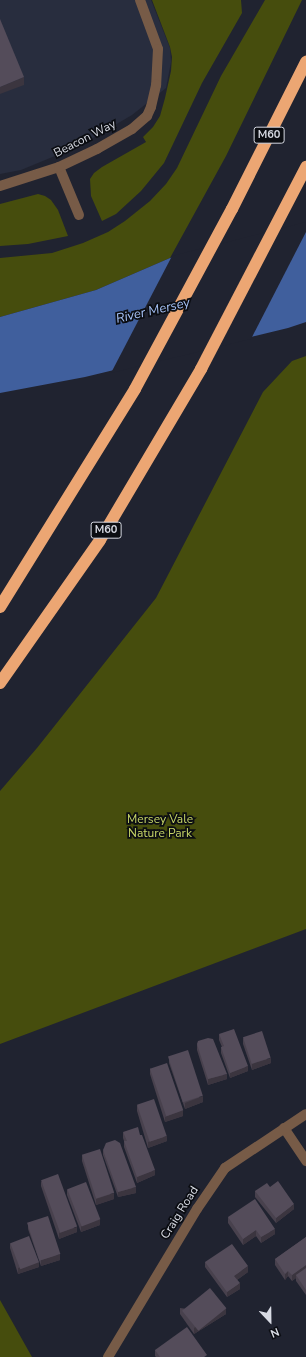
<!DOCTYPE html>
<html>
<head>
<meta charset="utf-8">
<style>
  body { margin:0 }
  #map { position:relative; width:306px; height:1357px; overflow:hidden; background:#202330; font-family:"Nunito Sans",sans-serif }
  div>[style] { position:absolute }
  .built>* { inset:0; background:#282d3e }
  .green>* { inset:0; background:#464d0d }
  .water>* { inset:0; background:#405f9d }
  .pier>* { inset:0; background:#202330 }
  .lane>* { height:10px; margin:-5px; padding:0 5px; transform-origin:5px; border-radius:5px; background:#775b47 }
  .street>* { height:10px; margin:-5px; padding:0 5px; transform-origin:5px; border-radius:5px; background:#775b47 }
  .highway>* { height:12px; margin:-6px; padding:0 6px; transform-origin:6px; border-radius:6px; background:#eca673 }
  .wall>* { inset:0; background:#48414d }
  .shaded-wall>* { inset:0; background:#3b353f }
  .building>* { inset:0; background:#544c5a; transform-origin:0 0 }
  span { translate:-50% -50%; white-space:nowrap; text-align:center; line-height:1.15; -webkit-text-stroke:3.5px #0b0d12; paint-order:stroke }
  .shield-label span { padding:1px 3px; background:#0b0d12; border:1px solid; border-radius:3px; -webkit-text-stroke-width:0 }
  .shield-label { font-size:11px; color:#d8dbe4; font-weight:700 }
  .street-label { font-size:12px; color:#d8dbe4 }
  .park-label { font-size:12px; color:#c7d667 }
  .water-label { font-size:13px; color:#a6c2f7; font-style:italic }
  .north { position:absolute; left:250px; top:1301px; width:40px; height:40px; -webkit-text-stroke:3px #0b0d12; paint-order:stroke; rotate:158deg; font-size:11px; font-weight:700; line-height:16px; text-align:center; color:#d8dbe4 }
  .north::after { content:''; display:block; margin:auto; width:14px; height:18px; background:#d8dbe4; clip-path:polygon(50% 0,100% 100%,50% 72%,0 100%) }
</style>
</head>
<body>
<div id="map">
  <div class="built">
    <i style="clip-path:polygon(0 0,151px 0,170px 48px,171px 62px,166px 88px,132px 115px,79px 146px,21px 170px,0 174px)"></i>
  </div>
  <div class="green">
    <i style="clip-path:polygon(152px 0,241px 0,242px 13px,202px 83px,164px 163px,141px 191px,116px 214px,102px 221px,91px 196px,90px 179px,94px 173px,102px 167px,146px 142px,143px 137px,153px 127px,160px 116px,165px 98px,171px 71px,172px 57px,170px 47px)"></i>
    <i style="clip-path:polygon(265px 0,302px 0,226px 156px,170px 258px,96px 290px,0 317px,0 258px,52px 253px,83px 243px,108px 232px,125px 221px,150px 201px,166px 184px,177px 168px,221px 76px)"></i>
    <i style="clip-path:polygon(38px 194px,45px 196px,51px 200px,58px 210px,68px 236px,28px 244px,0 246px,0 204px)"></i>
    <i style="clip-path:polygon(306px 356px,306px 929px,0 1044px,0 791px,37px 748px,156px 598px,263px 392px,292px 361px)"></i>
    <i style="clip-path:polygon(0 1300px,32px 1357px,0 1357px)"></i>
  </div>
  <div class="water">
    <i style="clip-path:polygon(306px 224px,306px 322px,288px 328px,85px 377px,0 393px,0 317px,96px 290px,170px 258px)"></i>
  </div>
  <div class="pier">
    <i style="clip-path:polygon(306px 222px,306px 232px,251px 339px,111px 373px,172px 256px)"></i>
  </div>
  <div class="lane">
    <i style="left:140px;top:0;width:52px;rotate:69.8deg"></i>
    <i style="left:158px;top:49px;width:36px;rotate:93deg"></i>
  </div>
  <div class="street">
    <i style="left:59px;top:167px;width:52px;rotate:67.4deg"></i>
    <i style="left:0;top:186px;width:62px;rotate:-17.9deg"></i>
    <i style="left:59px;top:167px;width:42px;rotate:-25.3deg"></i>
    <i style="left:97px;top:149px;width:40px;rotate:-29.7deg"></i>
    <i style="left:132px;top:129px;width:20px;rotate:-41deg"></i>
    <i style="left:147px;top:116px;width:10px;rotate:-66deg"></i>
    <i style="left:151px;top:107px;width:23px;rotate:-77deg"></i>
    <i style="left:284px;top:1128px;width:40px;rotate:56deg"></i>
    <i style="left:108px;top:1357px;width:173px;rotate:-59deg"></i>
    <i style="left:197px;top:1209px;width:50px;rotate:-55.7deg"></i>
    <i style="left:225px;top:1168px;width:97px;rotate:-33.7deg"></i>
  </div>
  <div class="highway">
    <i style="left:0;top:607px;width:256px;rotate:-58.2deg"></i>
    <i style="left:135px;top:389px;width:204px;rotate:-61.7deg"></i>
    <i style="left:232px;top:209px;width:165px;rotate:-63.3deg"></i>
    <i style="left:0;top:683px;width:174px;rotate:-55deg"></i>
    <i style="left:100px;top:540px;width:199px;rotate:-59.4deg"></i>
    <i style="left:201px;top:369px;width:228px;rotate:-62.5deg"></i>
  </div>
  <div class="wall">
    <i style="clip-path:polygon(219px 1034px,248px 1071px,230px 1078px,221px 1053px,221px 1047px,222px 1047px,219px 1040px)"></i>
    <i style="clip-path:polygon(243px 1038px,271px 1063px,252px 1070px,243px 1044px)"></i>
    <i style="clip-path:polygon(197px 1044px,227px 1079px,208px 1085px,197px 1050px)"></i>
    <i style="clip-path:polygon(169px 1058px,203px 1102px,185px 1109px,169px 1063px)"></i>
    <i style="clip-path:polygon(150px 1068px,183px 1116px,165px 1122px,150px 1074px)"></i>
    <i style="clip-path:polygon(137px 1105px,167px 1141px,148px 1148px,137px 1111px)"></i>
    <i style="clip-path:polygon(123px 1132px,155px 1175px,137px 1183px,124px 1147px,124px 1141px,123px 1138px)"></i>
    <i style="clip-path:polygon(103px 1150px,136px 1193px,118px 1197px,103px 1155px)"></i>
    <i style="clip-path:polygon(82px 1155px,114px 1199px,96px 1205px,82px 1161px)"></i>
    <i style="clip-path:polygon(41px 1181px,77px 1232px,59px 1239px,41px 1186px)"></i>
    <i style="clip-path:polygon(270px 1187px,294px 1209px,276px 1223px,255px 1197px,255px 1191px)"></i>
    <i style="clip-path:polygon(67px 1189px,100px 1225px,81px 1232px,67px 1195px)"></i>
    <i style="clip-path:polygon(228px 1217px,275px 1234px,261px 1243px,256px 1236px,243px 1245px,228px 1223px)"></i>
    <i style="clip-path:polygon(28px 1224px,60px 1260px,41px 1266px,28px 1229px)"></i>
    <i style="clip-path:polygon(306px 1237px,306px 1295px,296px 1281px,296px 1278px,292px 1281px,288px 1276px,285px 1280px,275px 1265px,275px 1259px)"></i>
    <i style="clip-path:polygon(10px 1243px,39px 1267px,18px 1274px,10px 1248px)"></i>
    <i style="clip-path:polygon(205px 1262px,248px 1272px,237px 1280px,240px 1289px,227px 1297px,205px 1267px)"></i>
    <i style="clip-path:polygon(180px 1308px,226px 1314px,194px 1334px,180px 1314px)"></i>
    <i style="clip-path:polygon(155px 1350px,207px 1357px,156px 1357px,155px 1356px)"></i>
  </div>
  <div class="shaded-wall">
    <i style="clip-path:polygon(24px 77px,24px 85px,0 94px,0 87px)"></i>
    <i style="clip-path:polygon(271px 1058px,271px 1063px,252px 1070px,252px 1064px)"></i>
    <i style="clip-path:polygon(248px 1066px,248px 1071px,230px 1078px,230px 1073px)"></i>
    <i style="clip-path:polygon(227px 1074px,227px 1079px,208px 1085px,208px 1079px)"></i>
    <i style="clip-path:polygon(203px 1096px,203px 1102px,185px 1109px,185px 1103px)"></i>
    <i style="clip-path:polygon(183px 1110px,183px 1116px,165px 1122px,165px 1117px)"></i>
    <i style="clip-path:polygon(167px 1136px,167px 1141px,148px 1148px,148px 1142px)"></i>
    <i style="clip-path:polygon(155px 1170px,155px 1175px,137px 1183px,137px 1177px)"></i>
    <i style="clip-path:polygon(136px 1187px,136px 1193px,118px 1197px,118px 1192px)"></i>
    <i style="clip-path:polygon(114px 1193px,114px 1199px,96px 1205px,96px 1199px)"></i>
    <i style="clip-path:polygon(294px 1204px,294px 1209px,276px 1223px,276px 1218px)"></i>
    <i style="clip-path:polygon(100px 1219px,100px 1225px,81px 1232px,81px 1226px)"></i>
    <i style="clip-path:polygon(77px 1227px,77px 1232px,59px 1239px,59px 1233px)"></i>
    <i style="clip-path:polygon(275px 1229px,275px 1234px,261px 1243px,261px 1237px)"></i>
    <i style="clip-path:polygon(256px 1230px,256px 1236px,243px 1245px,243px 1239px)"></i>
    <i style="clip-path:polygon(60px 1254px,60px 1260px,41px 1266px,41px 1260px)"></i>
    <i style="clip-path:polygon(39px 1262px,39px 1267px,18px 1274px,18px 1268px)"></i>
    <i style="clip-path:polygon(306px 1265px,306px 1271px,296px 1275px,296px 1278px,292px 1281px,292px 1275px)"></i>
    <i style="clip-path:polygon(248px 1266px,248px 1272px,234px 1282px,234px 1276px)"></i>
    <i style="clip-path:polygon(288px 1271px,288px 1276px,285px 1280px,285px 1274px)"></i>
    <i style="clip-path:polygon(240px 1283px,240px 1289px,227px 1297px,227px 1292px)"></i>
    <i style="clip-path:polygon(226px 1308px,226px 1314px,194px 1334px,194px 1328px)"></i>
  </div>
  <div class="building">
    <i style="clip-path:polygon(0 19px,24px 77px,0 87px)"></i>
    <i style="clip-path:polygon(234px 1029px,248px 1066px,230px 1073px,221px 1047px,224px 1046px,219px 1034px)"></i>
    <i style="left:262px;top:1031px;width:28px;height:20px;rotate:72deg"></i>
    <i style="clip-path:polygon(208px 1038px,213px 1039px,227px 1074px,208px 1079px,197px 1044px,198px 1041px)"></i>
    <i style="left:188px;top:1050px;width:48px;height:21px;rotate:72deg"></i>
    <i style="left:167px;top:1063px;width:50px;height:18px;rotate:71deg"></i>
    <i style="left:154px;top:1099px;width:39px;height:18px;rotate:71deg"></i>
    <i style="clip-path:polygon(138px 1127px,140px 1135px,142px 1135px,155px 1170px,137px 1177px,124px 1141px,127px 1141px,123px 1132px)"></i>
    <i style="clip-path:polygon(115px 1140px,120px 1143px,136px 1187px,118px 1192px,103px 1150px,106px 1143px)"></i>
    <i style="left:100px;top:1149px;width:46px;height:19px;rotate:72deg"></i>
    <i style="left:58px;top:1174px;width:56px;height:18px;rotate:70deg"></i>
    <i style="clip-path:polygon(278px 1181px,294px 1204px,276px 1218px,255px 1191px,267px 1183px,270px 1187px)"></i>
    <i style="left:86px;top:1182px;width:40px;height:20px;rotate:69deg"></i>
    <i style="clip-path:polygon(255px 1199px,275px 1229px,261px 1237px,256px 1230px,243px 1239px,228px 1217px)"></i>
    <i style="left:48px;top:1216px;width:40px;height:22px;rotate:72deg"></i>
    <i style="left:29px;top:1236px;width:28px;height:20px;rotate:69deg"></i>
    <i style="clip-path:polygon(306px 1237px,306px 1265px,292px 1275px,288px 1271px,285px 1274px,275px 1259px)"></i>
    <i style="clip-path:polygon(232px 1244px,248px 1266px,234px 1276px,240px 1283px,227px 1292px,205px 1262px)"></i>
    <i style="clip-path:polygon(306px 1268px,306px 1290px,296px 1275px)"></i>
    <i style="left:210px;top:1288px;width:26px;height:36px;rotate:51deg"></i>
    <i style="clip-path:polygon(187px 1327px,207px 1355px,204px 1357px,160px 1357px,155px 1350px)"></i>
  </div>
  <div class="shield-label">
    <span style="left:269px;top:135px">M60</span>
    <span style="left:106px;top:530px">M60</span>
  </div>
  <div class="street-label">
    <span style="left:85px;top:139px;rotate:-27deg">Beacon Way</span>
    <span style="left:180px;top:1213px;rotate:-58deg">Craig Road</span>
  </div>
  <div class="park-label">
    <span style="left:160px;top:827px">Mersey Vale<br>Nature Park</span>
  </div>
  <div class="water-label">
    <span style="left:153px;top:311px;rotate:-13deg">River Mersey</span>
  </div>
  <div class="north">N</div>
</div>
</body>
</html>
